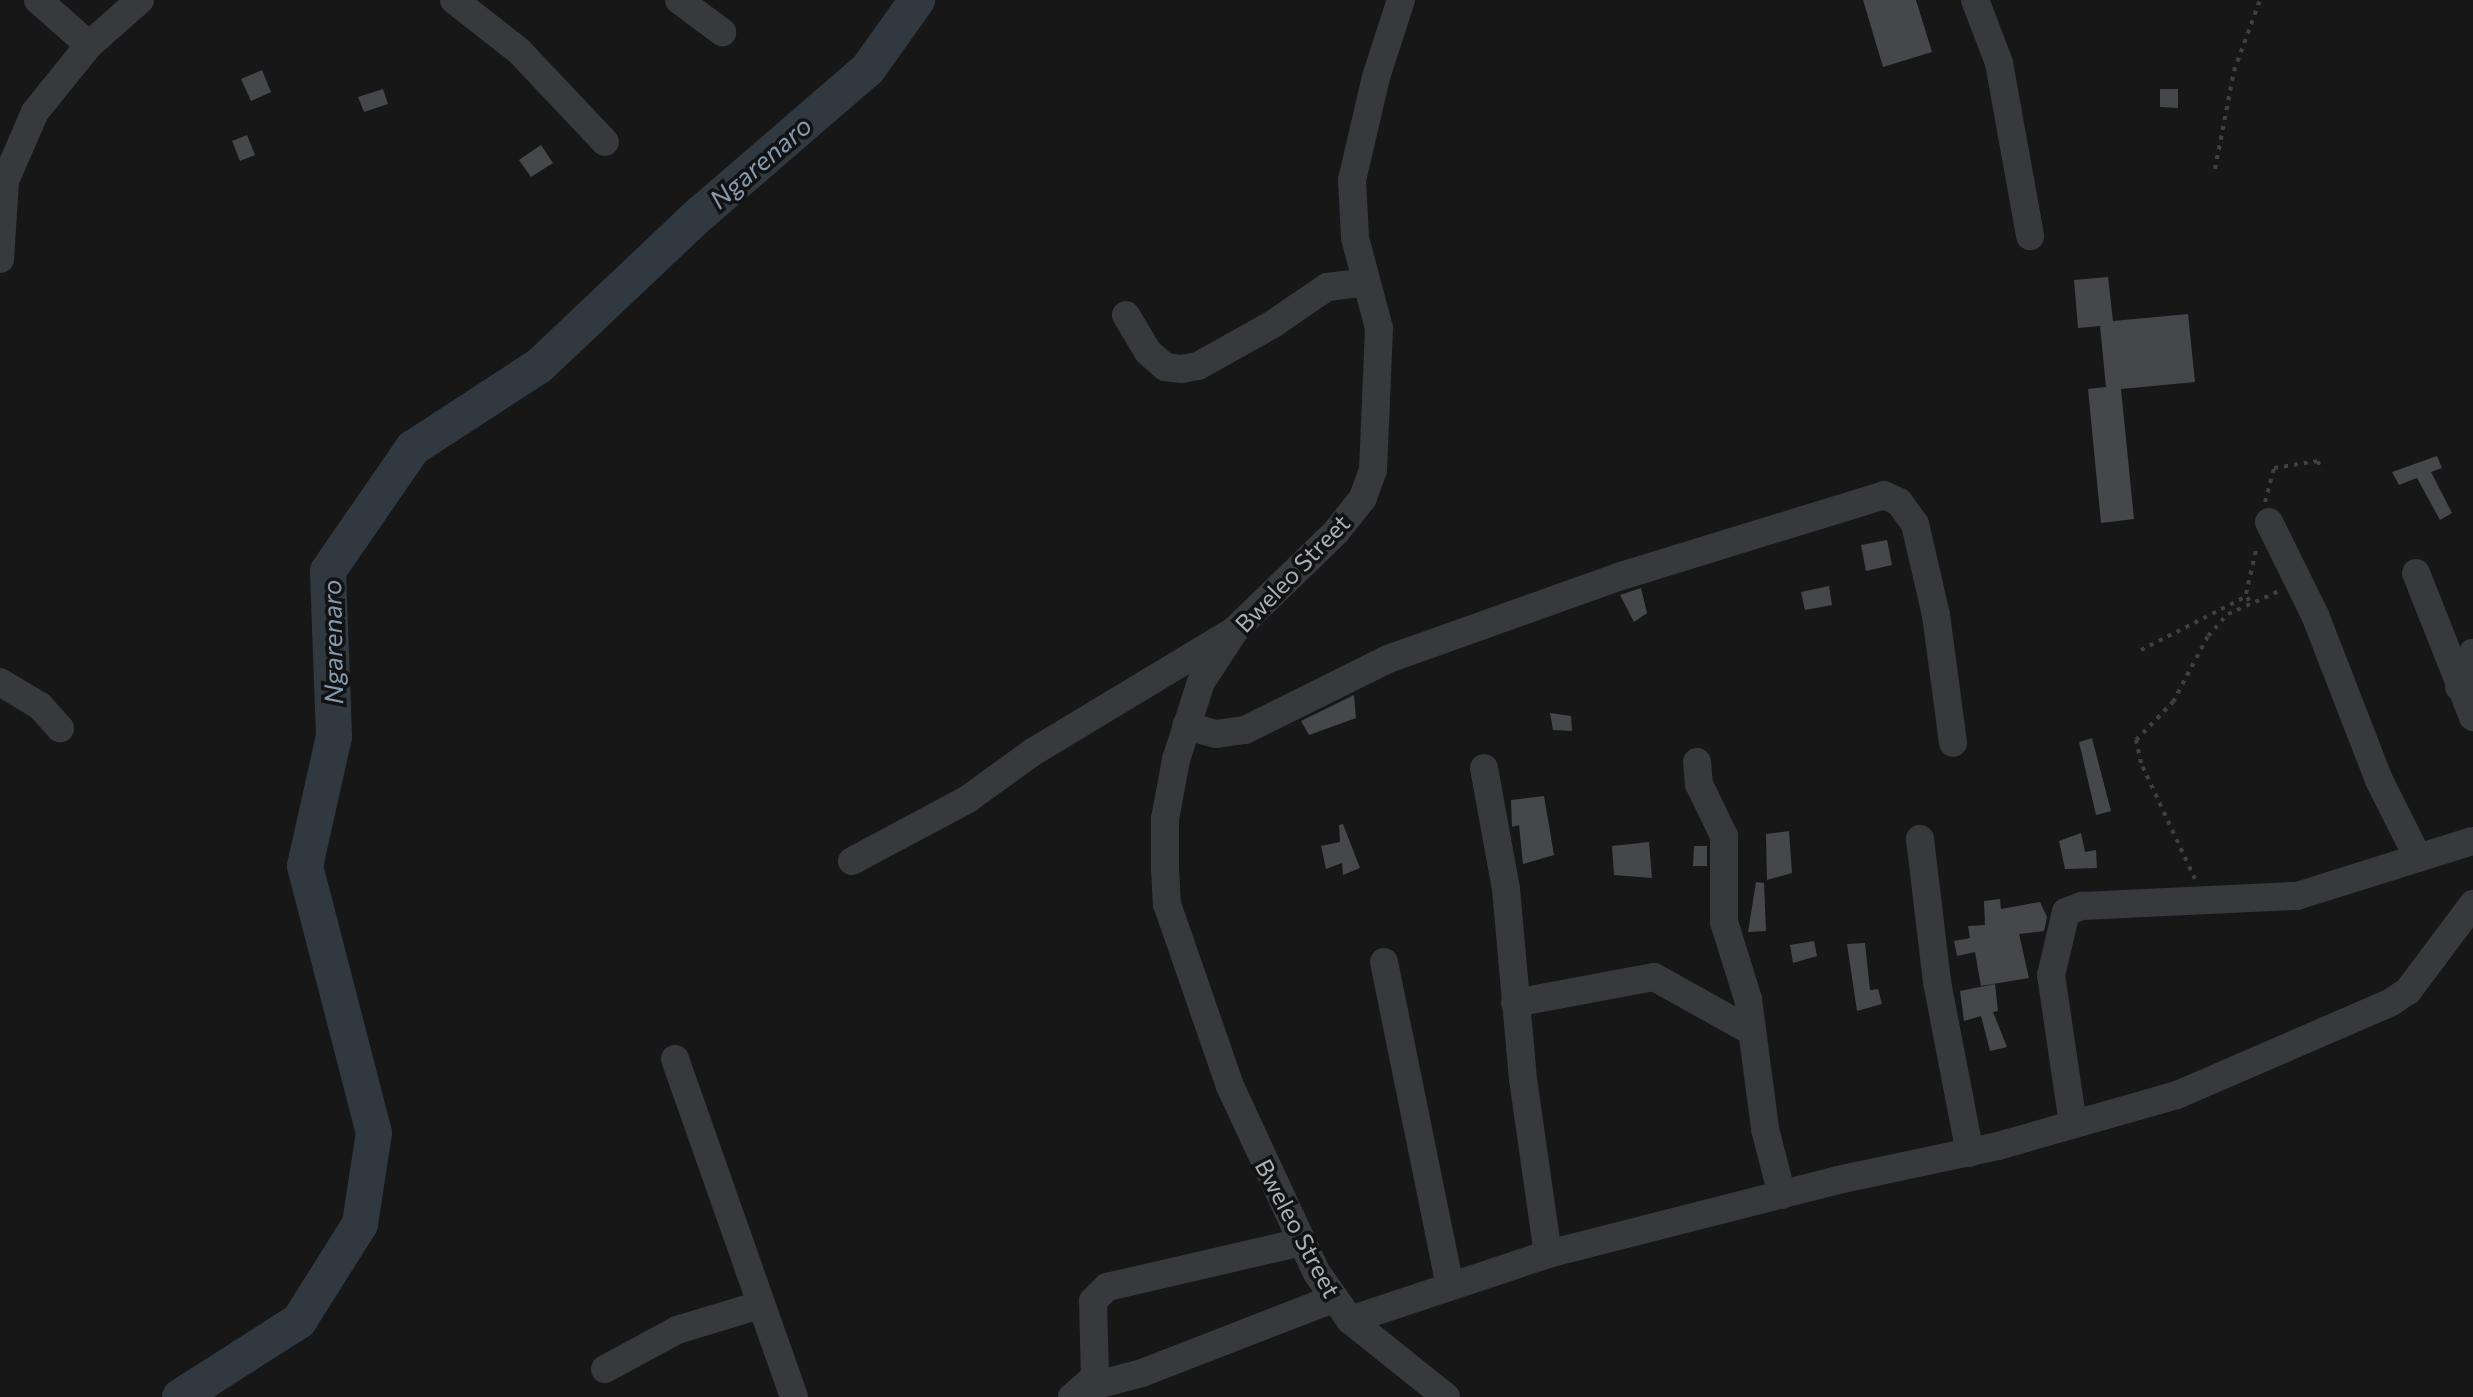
<!DOCTYPE html>
<html>
<head>
<meta charset="utf-8">
<style>
	body { margin:0 }
	#map { position:relative; width:2473px; height:1397px; overflow:hidden; background:#171718; font-family:Commissioner,sans-serif }
	div>[style] { position:absolute }
	.river>* { height:36px; margin:-18px; padding:0 18px; transform-origin:18px; border-radius:18px; background:#313940 }
	.building>* { inset:0; background:#46474b }
	.path>* { height:4px; margin-top:-2px; transform-origin:0; background:repeating-linear-gradient(90deg,#3e4044 0 4px,transparent 0 10px) }
	.minor>* { height:28px; margin:-14px; padding:0 14px; transform-origin:14px; border-radius:14px; background:#38393d }
	span { translate:-50% -50%; white-space:nowrap; text-align:center; line-height:1.15; -webkit-text-stroke:7px #121213; paint-order:stroke }
	.street-label { font-size:24px; color:#aaaeb7 }
	.water-label { font-size:26px; color:#849aaf; font-style:italic }
</style>
</head>
<body>
<div id="map">
	<div class="river">
		<i style="left:180px;top:1397px;width:141px;rotate:-32.6deg"></i>
		<i style="left:299px;top:1321px;width:115px;rotate:-57.8deg"></i>
		<i style="left:360px;top:1224px;width:92px;rotate:-81.3deg"></i>
		<i style="left:374px;top:1133px;width:276px;rotate:-104.5deg"></i>
		<i style="left:305px;top:866px;width:133px;rotate:-77.4deg"></i>
		<i style="left:334px;top:736px;width:165px;rotate:-92.1deg"></i>
		<i style="left:328px;top:571px;width:150px;rotate:-55.4deg"></i>
		<i style="left:413px;top:448px;width:150px;rotate:-33.1deg"></i>
		<i style="left:539px;top:366px;width:221px;rotate:-43.4deg"></i>
		<i style="left:700px;top:214px;width:222px;rotate:-40.8deg"></i>
		<i style="left:868px;top:69px;width:85px;rotate:-54.6deg"></i>
	</div>
	<div class="building">
		<i style="clip-path:polygon(1863px 0,1916px 0,1932px 52px,1883px 67px)"></i>
		<i style="clip-path:polygon(262px 70px,271px 92px,251px 101px,241px 79px)"></i>
		<i style="clip-path:polygon(383px 89px,388px 104px,364px 112px,358px 97px)"></i>
		<i style="clip-path:polygon(2160px 89px,2178px 89px,2178px 108px,2160px 107px)"></i>
		<i style="clip-path:polygon(247px 135px,255px 155px,240px 161px,232px 141px)"></i>
		<i style="clip-path:polygon(541px 145px,553px 163px,531px 177px,519px 160px)"></i>
		<i style="clip-path:polygon(2108px 277px,2113px 321px,2188px 314px,2195px 382px,2121px 389px,2134px 519px,2101px 523px,2088px 389px,2106px 387px,2100px 326px,2078px 328px,2074px 280px)"></i>
		<i style="clip-path:polygon(2437px 456px,2442px 468px,2431px 472px,2452px 513px,2440px 520px,2417px 478px,2399px 485px,2392px 472px)"></i>
		<i style="clip-path:polygon(1887px 540px,1892px 565px,1866px 571px,1861px 545px)"></i>
		<i style="clip-path:polygon(1829px 586px,1832px 605px,1805px 610px,1801px 592px)"></i>
		<i style="clip-path:polygon(1641px 588px,1647px 613px,1634px 622px,1620px 595px)"></i>
		<i style="clip-path:polygon(1354px 695px,1356px 718px,1309px 735px,1301px 721px)"></i>
		<i style="clip-path:polygon(1550px 713px,1571px 716px,1572px 731px,1553px 730px)"></i>
		<i style="clip-path:polygon(2092px 738px,2111px 811px,2096px 815px,2079px 742px)"></i>
		<i style="clip-path:polygon(1544px 796px,1554px 855px,1523px 864px,1519px 825px,1512px 827px,1511px 800px)"></i>
		<i style="clip-path:polygon(1343px 824px,1360px 868px,1343px 875px,1342px 863px,1326px 869px,1321px 846px,1340px 842px,1339px 825px)"></i>
		<i style="clip-path:polygon(1789px 831px,1792px 873px,1767px 880px,1766px 834px)"></i>
		<i style="clip-path:polygon(2081px 833px,2085px 852px,2096px 850px,2097px 868px,2065px 869px,2059px 841px)"></i>
		<i style="clip-path:polygon(1649px 842px,1652px 878px,1614px 875px,1612px 846px)"></i>
		<i style="clip-path:polygon(1694px 846px,1707px 846px,1707px 866px,1693px 866px)"></i>
		<i style="clip-path:polygon(1756px 882px,1764px 883px,1766px 931px,1748px 932px)"></i>
		<i style="clip-path:polygon(2000px 899px,2001px 909px,2040px 902px,2047px 917px,2044px 931px,2019px 934px,2029px 978px,1981px 986px,1975px 952px,1957px 956px,1954px 941px,1970px 938px,1968px 926px,1985px 925px,1984px 901px)"></i>
		<i style="clip-path:polygon(1814px 941px,1817px 956px,1793px 963px,1790px 945px)"></i>
		<i style="clip-path:polygon(1865px 943px,1870px 990px,1878px 989px,1882px 1004px,1857px 1011px,1847px 944px)"></i>
		<i style="clip-path:polygon(1995px 984px,1998px 1011px,1993px 1012px,2007px 1047px,1990px 1051px,1981px 1016px,1964px 1021px,1960px 991px)"></i>
	</div>
	<div class="path">
		<i style="left:2215px;top:169px;width:100px;rotate:-79deg"></i>
		<i style="left:2234px;top:71px;width:76px;rotate:-69.9deg"></i>
		<i style="left:2265px;top:502px;width:35px;rotate:-75deg"></i>
		<i style="left:2274px;top:468px;width:45px;rotate:-9deg"></i>
		<i style="left:2318px;top:461px;width:10px;rotate:73deg"></i>
		<i style="left:2249px;top:601px;width:8px;rotate:-113deg"></i>
		<i style="left:2246px;top:594px;width:45px;rotate:-77.2deg"></i>
		<i style="left:2141px;top:650px;width:119px;rotate:-27deg"></i>
		<i style="left:2195px;top:879px;width:128px;rotate:-115deg"></i>
		<i style="left:2141px;top:763px;width:24px;rotate:-102deg"></i>
		<i style="left:2136px;top:740px;width:53px;rotate:-45.8deg"></i>
		<i style="left:2173px;top:702px;width:75px;rotate:-62.1deg"></i>
		<i style="left:2208px;top:636px;width:30px;rotate:-48deg"></i>
		<i style="left:2228px;top:614px;width:54px;rotate:-24.2deg"></i>
	</div>
	<div class="minor">
		<i style="left:38px;top:0;width:68px;rotate:41.4deg"></i>
		<i style="left:454px;top:0;width:83px;rotate:38.1deg"></i>
		<i style="left:519px;top:51px;width:125px;rotate:46.6deg"></i>
		<i style="left:679px;top:0;width:54px;rotate:36.7deg"></i>
		<i style="left:1401px;top:0;width:81px;rotate:108deg"></i>
		<i style="left:1376px;top:77px;width:106px;rotate:103.1deg"></i>
		<i style="left:1352px;top:180px;width:58px;rotate:87deg"></i>
		<i style="left:1355px;top:238px;width:93px;rotate:75.1deg"></i>
		<i style="left:1379px;top:328px;width:142px;rotate:92.4deg"></i>
		<i style="left:1373px;top:470px;width:30px;rotate:110deg"></i>
		<i style="left:1363px;top:498px;width:43px;rotate:128.5deg"></i>
		<i style="left:1336px;top:532px;width:141px;rotate:135.9deg"></i>
		<i style="left:1235px;top:630px;width:62px;rotate:123.2deg"></i>
		<i style="left:1201px;top:682px;width:82px;rotate:107.8deg"></i>
		<i style="left:1176px;top:760px;width:60px;rotate:100.6deg"></i>
		<i style="left:1165px;top:819px;width:49px;rotate:90deg"></i>
		<i style="left:1165px;top:868px;width:36px;rotate:87deg"></i>
		<i style="left:1167px;top:904px;width:193px;rotate:70.9deg"></i>
		<i style="left:1230px;top:1086px;width:206px;rotate:65.1deg"></i>
		<i style="left:1317px;top:1273px;width:57px;rotate:54.9deg"></i>
		<i style="left:1350px;top:1320px;width:123px;rotate:38.7deg"></i>
		<i style="left:1975px;top:0;width:67px;rotate:69.1deg"></i>
		<i style="left:1999px;top:63px;width:176px;rotate:79.8deg"></i>
		<i style="left:0;top:259px;width:78px;rotate:-86.3deg"></i>
		<i style="left:5px;top:181px;width:75px;rotate:-66.5deg"></i>
		<i style="left:35px;top:112px;width:86px;rotate:-51.1deg"></i>
		<i style="left:89px;top:45px;width:68px;rotate:-41.4deg"></i>
		<i style="left:1126px;top:315px;width:43px;rotate:59.3deg"></i>
		<i style="left:1148px;top:352px;width:23px;rotate:41deg"></i>
		<i style="left:1165px;top:367px;width:17px;rotate:7deg"></i>
		<i style="left:1182px;top:369px;width:16px;rotate:-11deg"></i>
		<i style="left:1198px;top:366px;width:86px;rotate:-29.2deg"></i>
		<i style="left:1273px;top:324px;width:65px;rotate:-34.4deg"></i>
		<i style="left:1327px;top:287px;width:39px;rotate:-7deg"></i>
		<i style="left:2269px;top:522px;width:104px;rotate:63.7deg"></i>
		<i style="left:2315px;top:615px;width:177px;rotate:68.8deg"></i>
		<i style="left:2379px;top:780px;width:87px;rotate:63.4deg"></i>
		<i style="left:2416px;top:573px;width:155px;rotate:68.4deg"></i>
		<i style="left:0;top:682px;width:47px;rotate:31deg"></i>
		<i style="left:40px;top:706px;width:30px;rotate:48deg"></i>
		<i style="left:2459px;top:687px;width:37px;rotate:-68deg"></i>
		<i style="left:1186px;top:726px;width:31px;rotate:15deg"></i>
		<i style="left:1216px;top:734px;width:29px;rotate:-8deg"></i>
		<i style="left:1245px;top:730px;width:160px;rotate:-26.4deg"></i>
		<i style="left:1388px;top:659px;width:244px;rotate:-19.6deg"></i>
		<i style="left:1618px;top:577px;width:278px;rotate:-17.1deg"></i>
		<i style="left:1884px;top:495px;width:17px;rotate:25deg"></i>
		<i style="left:1899px;top:502px;width:27px;rotate:54deg"></i>
		<i style="left:1915px;top:524px;width:93px;rotate:77deg"></i>
		<i style="left:1936px;top:615px;width:129px;rotate:82.4deg"></i>
		<i style="left:1697px;top:762px;width:22px;rotate:85deg"></i>
		<i style="left:1699px;top:784px;width:58px;rotate:64.3deg"></i>
		<i style="left:1724px;top:836px;width:86px;rotate:90deg"></i>
		<i style="left:1724px;top:922px;width:81px;rotate:72.7deg"></i>
		<i style="left:1748px;top:999px;width:131px;rotate:82.5deg"></i>
		<i style="left:1765px;top:1129px;width:68px;rotate:75.6deg"></i>
		<i style="left:1484px;top:768px;width:123px;rotate:79.7deg"></i>
		<i style="left:1506px;top:889px;width:191px;rotate:84.9deg"></i>
		<i style="left:1523px;top:1079px;width:177px;rotate:81.9deg"></i>
		<i style="left:1920px;top:839px;width:144px;rotate:83.2deg"></i>
		<i style="left:1937px;top:982px;width:174px;rotate:79.1deg"></i>
		<i style="left:852px;top:861px;width:132px;rotate:-28.1deg"></i>
		<i style="left:968px;top:799px;width:80px;rotate:-35.9deg"></i>
		<i style="left:1033px;top:752px;width:230px;rotate:-31.1deg"></i>
		<i style="left:1384px;top:962px;width:331px;rotate:78.5deg"></i>
		<i style="left:1515px;top:1003px;width:141px;rotate:-10.6deg"></i>
		<i style="left:1654px;top:977px;width:111px;rotate:29.1deg"></i>
		<i style="left:675px;top:1059px;width:358px;rotate:70.6deg"></i>
		<i style="left:2073px;top:1124px;width:151px;rotate:-98.4deg"></i>
		<i style="left:2051px;top:975px;width:65px;rotate:-76.6deg"></i>
		<i style="left:2066px;top:912px;width:17px;rotate:-21deg"></i>
		<i style="left:2082px;top:906px;width:215px;rotate:-2.7deg"></i>
		<i style="left:2297px;top:896px;width:184px;rotate:-17.4deg"></i>
		<i style="left:1350px;top:1320px;width:209px;rotate:-18.4deg"></i>
		<i style="left:1548px;top:1254px;width:299px;rotate:-14.3deg"></i>
		<i style="left:1838px;top:1180px;width:164px;rotate:-12deg"></i>
		<i style="left:1998px;top:1146px;width:186px;rotate:-15.9deg"></i>
		<i style="left:2177px;top:1095px;width:232px;rotate:-23.4deg"></i>
		<i style="left:2390px;top:1003px;width:22px;rotate:-34deg"></i>
		<i style="left:2408px;top:991px;width:109px;rotate:-53.2deg"></i>
		<i style="left:605px;top:1369px;width:82px;rotate:-28.4deg"></i>
		<i style="left:677px;top:1330px;width:87px;rotate:-16.8deg"></i>
		<i style="left:1085px;top:1388px;width:59px;rotate:-14.7deg"></i>
		<i style="left:1142px;top:1373px;width:205px;rotate:-21.2deg"></i>
		<i style="left:1072px;top:1397px;width:30px;rotate:-41deg"></i>
		<i style="left:1095px;top:1377px;width:76px;rotate:-91.5deg"></i>
		<i style="left:1093px;top:1301px;width:20px;rotate:-45deg"></i>
		<i style="left:1107px;top:1287px;width:200px;rotate:-13deg"></i>
	</div>
	<div class="street-label">
		<span style="left:1292px;top:573px;rotate:-46deg">Bweleo Street</span>
		<span style="left:1298px;top:1228px;rotate:62deg">Bweleo Street</span>
	</div>
	<div class="water-label">
		<span style="left:760px;top:162px;rotate:-41deg">Ngarenaro</span>
		<span style="left:332px;top:642px;rotate:-91deg">Ngarenaro</span>
	</div>
</div>
</body>
</html>
